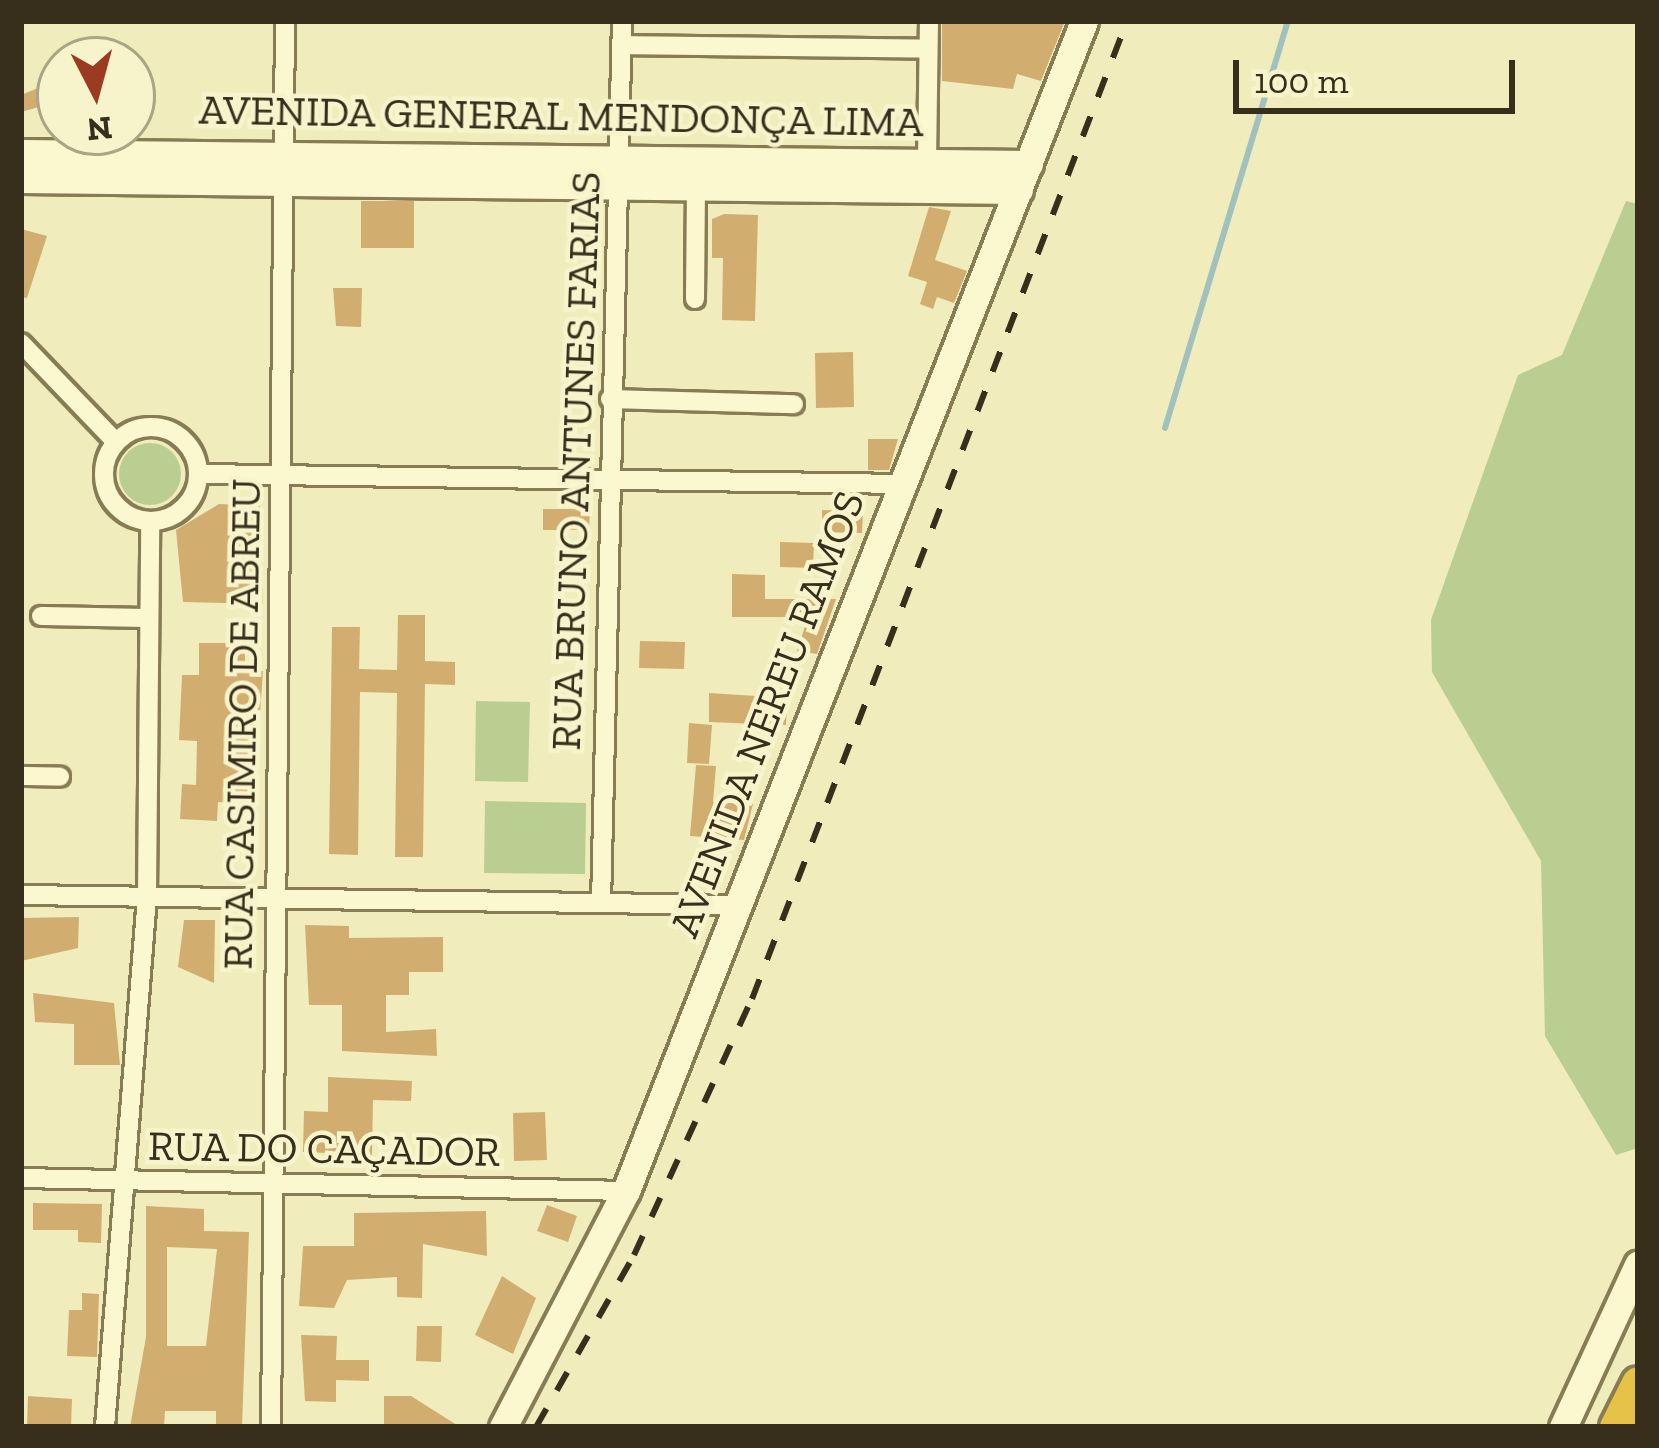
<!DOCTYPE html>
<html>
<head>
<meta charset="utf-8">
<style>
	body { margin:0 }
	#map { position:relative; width:1659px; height:1448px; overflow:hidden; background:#f0ecbc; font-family:"Zilla Slab",serif }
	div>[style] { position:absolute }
	.green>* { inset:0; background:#b9ce90 }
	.round { border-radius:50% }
	.stream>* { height:6px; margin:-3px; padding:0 3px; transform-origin:3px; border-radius:3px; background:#a0c1be }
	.building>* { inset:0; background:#d1ae70 }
	.roads { filter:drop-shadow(3px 0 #887c55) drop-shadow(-3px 0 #887c55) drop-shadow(0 3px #887c55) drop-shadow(0 -3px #887c55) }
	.street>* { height:18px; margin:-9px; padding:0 9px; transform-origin:9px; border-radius:9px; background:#fbf7cf }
	.street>.ring { margin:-9px; padding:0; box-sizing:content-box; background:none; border:18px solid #fbf7cf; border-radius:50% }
	.secondary>* { height:27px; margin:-13.5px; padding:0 13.5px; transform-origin:13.5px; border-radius:13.5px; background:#fbf7cf }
	.highway>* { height:33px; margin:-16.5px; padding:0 16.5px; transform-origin:16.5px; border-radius:16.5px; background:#e6c346 }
	.rail>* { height:6px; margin-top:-3px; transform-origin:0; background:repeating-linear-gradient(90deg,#372e1b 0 21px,transparent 0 42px) }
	span { translate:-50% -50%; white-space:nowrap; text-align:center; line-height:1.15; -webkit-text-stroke:9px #f7f4cc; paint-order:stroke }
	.street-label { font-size:42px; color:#372e1b }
	.frame { position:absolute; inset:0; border:24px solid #372e1b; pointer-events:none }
	.north { position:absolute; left:36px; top:36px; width:120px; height:120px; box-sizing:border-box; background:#f7f4cc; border:3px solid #aaa585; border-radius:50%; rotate:174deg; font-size:33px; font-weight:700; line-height:48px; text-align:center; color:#372e1b }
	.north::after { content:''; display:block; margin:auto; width:42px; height:54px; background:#9b3c22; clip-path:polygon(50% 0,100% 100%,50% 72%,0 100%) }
	.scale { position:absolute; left:1233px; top:60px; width:282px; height:54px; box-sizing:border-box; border:6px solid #372e1b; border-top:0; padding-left:15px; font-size:36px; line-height:42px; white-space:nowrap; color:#372e1b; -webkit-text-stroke:9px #f7f4cc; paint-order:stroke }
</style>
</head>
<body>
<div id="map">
	<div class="green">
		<i style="clip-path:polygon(1626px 201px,1638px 204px,1638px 1148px,1616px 1155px,1545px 1036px,1541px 861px,1432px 672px,1431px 620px,1518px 375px,1562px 355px)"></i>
		<i class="round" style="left:119px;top:443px;width:62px;height:62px"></i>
		<i style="clip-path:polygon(476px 701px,530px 702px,528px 782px,475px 781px)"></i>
		<i style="clip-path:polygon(485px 801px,586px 803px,585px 874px,484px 873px)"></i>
	</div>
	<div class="stream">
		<i style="left:1165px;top:428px;width:425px;rotate:-73.2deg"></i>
	</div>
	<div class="building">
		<i style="clip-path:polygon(942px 21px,1065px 21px,1041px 81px,1017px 74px,1013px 89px,942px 81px)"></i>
		<i style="clip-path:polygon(60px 79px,60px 101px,21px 112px,21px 95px)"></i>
		<i style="clip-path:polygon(361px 201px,414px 201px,414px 248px,361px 248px)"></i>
		<i style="clip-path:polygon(929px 207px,951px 211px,935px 260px,967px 271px,954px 303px,937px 297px,933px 309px,920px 304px,927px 282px,908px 276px)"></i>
		<i style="clip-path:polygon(724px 214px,758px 215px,755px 321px,722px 320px,723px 258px,712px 258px,712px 219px)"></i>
		<i style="clip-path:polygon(21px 229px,47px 236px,27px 298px,21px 297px)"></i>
		<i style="clip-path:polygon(333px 288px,362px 288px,361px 327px,336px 326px)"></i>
		<i style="clip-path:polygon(853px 352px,854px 407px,816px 408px,815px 353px)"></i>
		<i style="clip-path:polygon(868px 439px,898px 439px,889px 470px,868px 470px)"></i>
		<i style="clip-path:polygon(219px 504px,260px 506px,263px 604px,183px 602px,176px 530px)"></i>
		<i style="clip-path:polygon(543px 509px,590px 509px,589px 530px,543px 530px)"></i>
		<i style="clip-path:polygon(822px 510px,863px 511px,862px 533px,822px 532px)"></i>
		<i style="clip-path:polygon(780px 542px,814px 543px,813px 568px,780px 567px)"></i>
		<i style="clip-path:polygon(732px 574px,765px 575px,765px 599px,836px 599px,817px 654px,797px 651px,808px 617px,732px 617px)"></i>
		<i style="clip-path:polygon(398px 615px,425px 615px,425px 661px,455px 662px,455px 685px,425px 684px,423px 857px,395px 857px,397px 693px,360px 692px,358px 855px,329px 854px,332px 627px,360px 627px,359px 669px,397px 670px)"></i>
		<i style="clip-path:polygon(640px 641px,685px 642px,684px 669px,639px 668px)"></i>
		<i style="clip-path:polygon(199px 643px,245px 643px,245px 672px,263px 671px,254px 804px,218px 802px,217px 821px,180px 819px,182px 784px,196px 785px,197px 741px,179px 740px,182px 675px,199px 675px)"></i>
		<i style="clip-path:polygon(709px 693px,787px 698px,786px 725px,709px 722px)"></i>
		<i style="clip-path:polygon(689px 723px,712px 725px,709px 764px,687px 763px)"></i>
		<i style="clip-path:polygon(696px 765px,716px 766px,713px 802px,753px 804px,744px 840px,690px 836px)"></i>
		<i style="clip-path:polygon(79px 917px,78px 948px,21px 961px,21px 918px)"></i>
		<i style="clip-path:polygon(184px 920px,215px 920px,214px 983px,178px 967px)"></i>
		<i style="clip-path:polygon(305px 925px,349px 926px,349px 938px,443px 937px,443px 972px,409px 972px,409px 995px,386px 995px,386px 1032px,436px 1029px,437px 1056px,342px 1051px,342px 1005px,309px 1005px)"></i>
		<i style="clip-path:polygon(33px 993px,114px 1003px,120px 1065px,74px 1065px,74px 1024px,35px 1022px)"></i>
		<i style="clip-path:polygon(328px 1077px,412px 1081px,411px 1101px,373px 1100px,372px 1155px,303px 1152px,304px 1111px,328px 1112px)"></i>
		<i style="clip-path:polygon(545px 1112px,547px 1160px,514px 1161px,513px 1113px)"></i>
		<i style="clip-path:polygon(33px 1203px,102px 1204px,101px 1243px,78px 1242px,78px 1230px,33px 1230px)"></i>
		<i style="clip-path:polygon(547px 1205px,577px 1216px,568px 1242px,537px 1231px)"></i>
		<i style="clip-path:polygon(evenodd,146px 1206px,204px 1209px,204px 1231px,249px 1232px,242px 1427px,216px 1427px,216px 1411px,165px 1411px,164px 1427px,130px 1427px,146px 1337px,146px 1206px,167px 1247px,217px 1249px,206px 1346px,167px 1346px,167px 1247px)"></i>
		<i style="clip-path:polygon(486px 1211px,487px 1256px,423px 1244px,422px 1298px,397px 1297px,397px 1277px,347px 1280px,334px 1308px,299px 1306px,303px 1246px,354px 1246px,354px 1213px)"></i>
		<i style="clip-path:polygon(502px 1276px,536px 1298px,513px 1354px,475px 1335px)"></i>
		<i style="clip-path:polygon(82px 1293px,99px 1294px,97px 1357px,67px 1356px,69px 1310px,82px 1310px)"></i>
		<i style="clip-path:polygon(417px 1326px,442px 1326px,441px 1362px,416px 1361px)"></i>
		<i style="clip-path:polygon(301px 1335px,337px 1336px,336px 1360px,369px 1360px,369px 1381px,336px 1380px,336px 1402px,305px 1401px)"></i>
		<i style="clip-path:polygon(28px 1396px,72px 1399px,71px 1427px,27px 1427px)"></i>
		<i style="clip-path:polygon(384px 1396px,411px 1396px,460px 1427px,384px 1427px)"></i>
	</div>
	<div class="roads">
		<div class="street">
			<i style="left:622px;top:45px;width:306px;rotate:0.7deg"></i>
			<i style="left:927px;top:162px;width:141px;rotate:-89.2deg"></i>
			<i style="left:695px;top:299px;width:112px;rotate:-89.5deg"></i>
			<i style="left:21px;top:343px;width:136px;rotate:46.2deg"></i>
			<i style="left:610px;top:399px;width:184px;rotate:1.6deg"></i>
			<i class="ring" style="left:104px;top:427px;width:76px;height:76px"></i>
			<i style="left:199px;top:474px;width:703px;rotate:0.81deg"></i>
			<i style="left:41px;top:616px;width:108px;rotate:1.1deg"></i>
			<i style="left:21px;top:776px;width:39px;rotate:1deg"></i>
			<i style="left:21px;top:895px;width:717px;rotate:0.8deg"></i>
			<i style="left:601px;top:903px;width:882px;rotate:-88.64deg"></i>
			<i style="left:21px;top:1178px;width:605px;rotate:1.23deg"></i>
			<i style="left:105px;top:1427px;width:532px;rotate:-85.47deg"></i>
			<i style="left:147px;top:897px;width:375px;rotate:-89.5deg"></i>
			<i style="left:271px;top:1427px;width:1406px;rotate:-89.43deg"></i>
		</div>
		<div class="secondary">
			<i style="left:21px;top:153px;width:1008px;rotate:0.63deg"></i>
			<i style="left:21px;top:179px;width:998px;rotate:0.63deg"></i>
			<i style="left:503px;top:1427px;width:266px;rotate:-62.5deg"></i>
			<i style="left:626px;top:1191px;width:1256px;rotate:-68.62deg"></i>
			<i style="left:1563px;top:1427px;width:179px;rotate:-65.2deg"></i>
		</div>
		<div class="highway">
			<i style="left:1616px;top:1427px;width:49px;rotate:-63.4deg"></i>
		</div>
	</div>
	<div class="rail">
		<i style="left:536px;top:1427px;width:198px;rotate:-60.3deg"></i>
		<i style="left:634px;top:1255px;width:282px;rotate:-65.3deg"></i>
		<i style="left:752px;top:999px;width:1047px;rotate:-69.02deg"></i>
	</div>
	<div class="street-label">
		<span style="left:561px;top:116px;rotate:1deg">AVENIDA GENERAL MENDONÇA LIMA</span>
		<span style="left:576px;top:461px;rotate:-88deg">RUA BRUNO ANTUNES FARIAS</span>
		<span style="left:767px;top:714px;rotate:-69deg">AVENIDA NEREU RAMOS</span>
		<span style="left:242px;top:724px;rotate:-89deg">RUA CASIMIRO DE ABREU</span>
		<span style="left:324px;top:1149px;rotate:1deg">RUA DO CAÇADOR</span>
	</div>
	<div class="frame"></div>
	<div class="north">N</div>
	<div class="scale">100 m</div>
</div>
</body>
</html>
